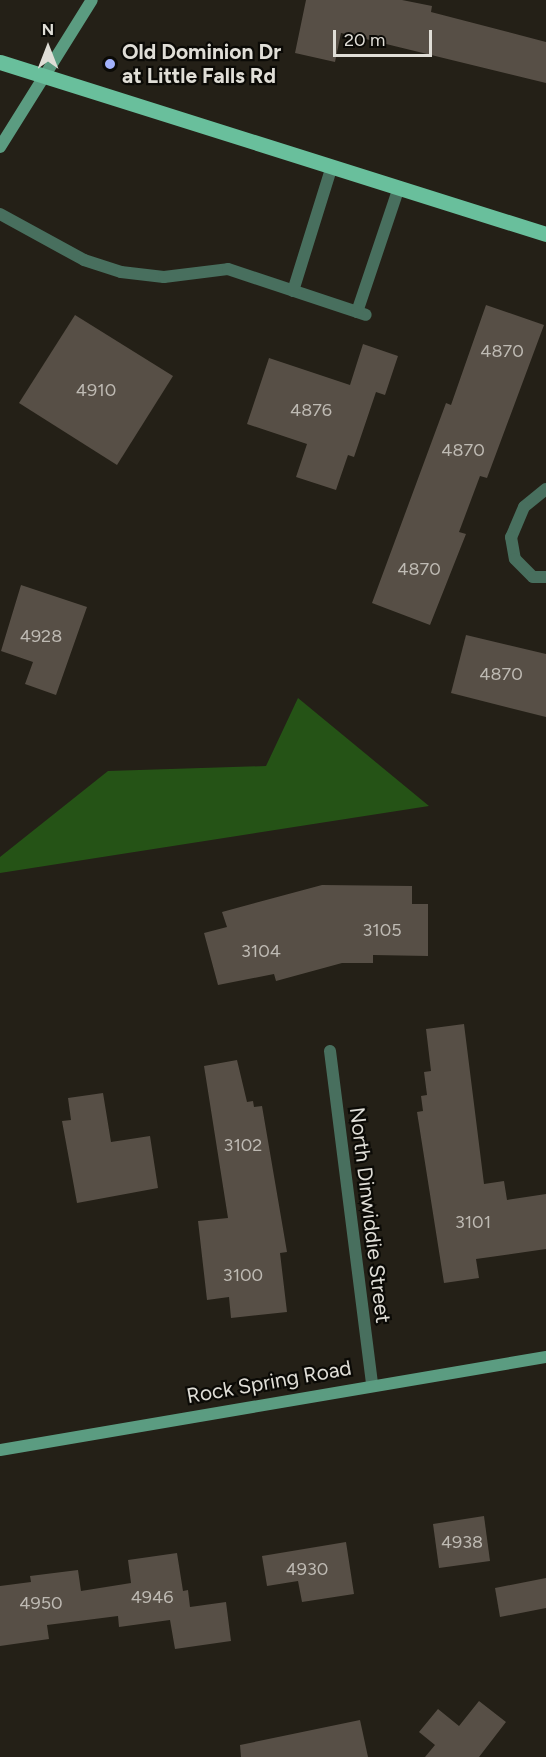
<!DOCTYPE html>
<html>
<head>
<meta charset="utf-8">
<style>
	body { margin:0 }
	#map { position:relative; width:546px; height:1757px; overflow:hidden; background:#242017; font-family:Figtree,sans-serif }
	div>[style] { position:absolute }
	.green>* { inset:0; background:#255316 }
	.building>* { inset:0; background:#574f46 }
	.lane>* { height:12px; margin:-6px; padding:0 6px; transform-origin:6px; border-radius:6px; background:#486f5e }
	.street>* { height:12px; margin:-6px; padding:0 6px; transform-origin:6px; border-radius:6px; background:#486f5e }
	.secondary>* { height:12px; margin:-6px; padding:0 6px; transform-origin:6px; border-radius:6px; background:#5b9c81 }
	.primary>* { height:15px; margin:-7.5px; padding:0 7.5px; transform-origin:7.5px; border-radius:7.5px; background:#69bf9c }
	.dots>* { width:16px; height:16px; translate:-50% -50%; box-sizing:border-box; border:3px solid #0b0a06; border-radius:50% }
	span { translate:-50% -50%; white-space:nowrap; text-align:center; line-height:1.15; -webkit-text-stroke:4.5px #0b0a06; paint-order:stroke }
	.number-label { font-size:18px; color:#bebab3 }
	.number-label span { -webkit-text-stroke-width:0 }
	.poi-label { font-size:21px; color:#e0ded7; font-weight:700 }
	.left { translate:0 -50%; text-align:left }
	.street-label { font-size:21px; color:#e0ded7 }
	.north { position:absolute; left:18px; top:18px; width:60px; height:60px; -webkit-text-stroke:4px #0b0a06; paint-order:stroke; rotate:0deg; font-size:16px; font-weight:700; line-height:24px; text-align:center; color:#e0ded7 }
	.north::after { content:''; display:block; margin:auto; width:21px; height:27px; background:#e0ded7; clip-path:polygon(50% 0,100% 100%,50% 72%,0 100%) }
	.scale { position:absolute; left:333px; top:30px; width:99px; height:27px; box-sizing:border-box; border:3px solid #e0ded7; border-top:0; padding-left:8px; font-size:18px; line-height:21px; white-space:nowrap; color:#e0ded7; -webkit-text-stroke:4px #0b0a06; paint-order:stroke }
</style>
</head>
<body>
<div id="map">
	<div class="green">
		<i style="clip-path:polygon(298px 698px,429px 806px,0 873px,0 857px,108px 771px,266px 766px)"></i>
	</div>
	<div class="building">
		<i style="clip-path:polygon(306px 0,402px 0,432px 6px,431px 12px,546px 42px,546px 83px,341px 33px,335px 62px,295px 53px)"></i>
		<i style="clip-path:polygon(486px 305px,544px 325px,487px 478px,480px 476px,459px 532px,466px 534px,430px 625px,372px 603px,446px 403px,451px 405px)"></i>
		<i style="clip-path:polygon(75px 315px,173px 376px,117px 465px,19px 403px)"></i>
		<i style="clip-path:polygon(363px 344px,398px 356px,385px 395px,376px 392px,354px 457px,348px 455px,336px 490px,296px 477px,307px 444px,247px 424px,269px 358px,350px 385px)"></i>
		<i style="clip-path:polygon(21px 585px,87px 607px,56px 695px,25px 684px,33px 662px,1px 651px)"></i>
		<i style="clip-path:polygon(466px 635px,546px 654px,546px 717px,451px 693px)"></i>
		<i style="clip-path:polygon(322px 885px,412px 886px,412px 904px,428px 904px,428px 956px,373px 955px,373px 963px,342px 963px,276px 981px,274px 974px,218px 985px,204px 933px,227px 927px,222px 912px)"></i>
		<i style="clip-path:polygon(464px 1024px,484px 1184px,504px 1181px,507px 1200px,546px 1194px,546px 1249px,476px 1259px,479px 1278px,444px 1283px,417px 1112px,423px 1111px,421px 1096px,427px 1095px,424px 1072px,431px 1071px,426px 1029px)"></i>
		<i style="clip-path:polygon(237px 1060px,247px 1102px,253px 1101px,254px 1107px,262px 1106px,287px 1252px,280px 1253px,287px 1312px,231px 1318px,229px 1297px,207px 1300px,198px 1221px,228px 1218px,204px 1066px)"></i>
		<i style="clip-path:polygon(103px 1093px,111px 1142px,150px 1136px,158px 1188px,77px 1203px,62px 1121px,71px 1120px,68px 1098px)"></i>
		<i style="clip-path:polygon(484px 1516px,490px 1561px,439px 1568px,433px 1524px)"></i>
		<i style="clip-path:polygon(346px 1542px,354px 1594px,302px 1602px,298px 1581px,267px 1586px,262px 1556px)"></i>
		<i style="clip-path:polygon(177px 1553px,183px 1591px,188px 1590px,190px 1607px,226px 1602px,231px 1641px,175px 1649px,170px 1620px,119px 1627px,118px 1616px,47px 1625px,49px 1639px,0 1646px,0 1586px,31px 1582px,30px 1576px,78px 1570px,81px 1591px,131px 1583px,128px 1560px)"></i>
		<i style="clip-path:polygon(546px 1578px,546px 1608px,500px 1617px,495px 1588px)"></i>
		<i style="clip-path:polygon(479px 1701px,506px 1722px,479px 1757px,425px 1757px,435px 1745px,419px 1732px,438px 1709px,459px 1726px)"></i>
		<i style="clip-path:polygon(360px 1720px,368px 1757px,241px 1757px,240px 1745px)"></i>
	</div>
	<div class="lane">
		<i style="left:0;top:214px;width:96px;rotate:28.7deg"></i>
		<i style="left:84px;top:260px;width:39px;rotate:18deg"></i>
		<i style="left:121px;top:272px;width:43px;rotate:6.6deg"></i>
		<i style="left:164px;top:277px;width:64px;rotate:-7.1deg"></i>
		<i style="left:228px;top:269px;width:145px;rotate:18.4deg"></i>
		<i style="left:293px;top:291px;width:131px;rotate:-72.7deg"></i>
		<i style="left:357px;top:312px;width:132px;rotate:-71.4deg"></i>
		<i style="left:546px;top:489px;width:28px;rotate:141deg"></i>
		<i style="left:524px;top:507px;width:33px;rotate:113deg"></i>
		<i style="left:511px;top:537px;width:22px;rotate:80deg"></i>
		<i style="left:515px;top:559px;width:25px;rotate:45deg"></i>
		<i style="left:533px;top:577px;width:13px"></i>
	</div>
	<div class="street">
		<i style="left:330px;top:1051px;width:336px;rotate:82.8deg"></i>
	</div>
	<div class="secondary">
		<i style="left:0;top:147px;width:173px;rotate:-58deg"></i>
		<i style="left:0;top:1450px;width:554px;rotate:-9.67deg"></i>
	</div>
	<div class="primary">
		<i style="left:0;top:62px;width:572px;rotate:17.49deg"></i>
	</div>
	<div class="dots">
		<i style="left:110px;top:64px;background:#a3b2fc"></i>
	</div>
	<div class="number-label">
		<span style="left:502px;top:351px">4870</span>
		<span style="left:96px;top:390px">4910</span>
		<span style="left:311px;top:410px">4876</span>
		<span style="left:463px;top:450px">4870</span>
		<span style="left:419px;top:569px">4870</span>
		<span style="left:41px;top:636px">4928</span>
		<span style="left:501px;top:674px">4870</span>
		<span style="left:382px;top:930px">3105</span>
		<span style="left:261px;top:951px">3104</span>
		<span style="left:243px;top:1145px">3102</span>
		<span style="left:473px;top:1222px">3101</span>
		<span style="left:243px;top:1275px">3100</span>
		<span style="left:462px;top:1542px">4938</span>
		<span style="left:307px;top:1569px">4930</span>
		<span style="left:152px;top:1597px">4946</span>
		<span style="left:41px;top:1603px">4950</span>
	</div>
	<div class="poi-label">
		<span class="left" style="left:122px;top:64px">Old Dominion Dr<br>at Little Falls Rd</span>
	</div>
	<div class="street-label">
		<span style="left:370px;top:1215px;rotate:83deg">North Dinwiddie Street</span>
		<span style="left:269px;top:1382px;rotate:-10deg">Rock Spring Road</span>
	</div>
	<div class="north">N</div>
	<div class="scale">20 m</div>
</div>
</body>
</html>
